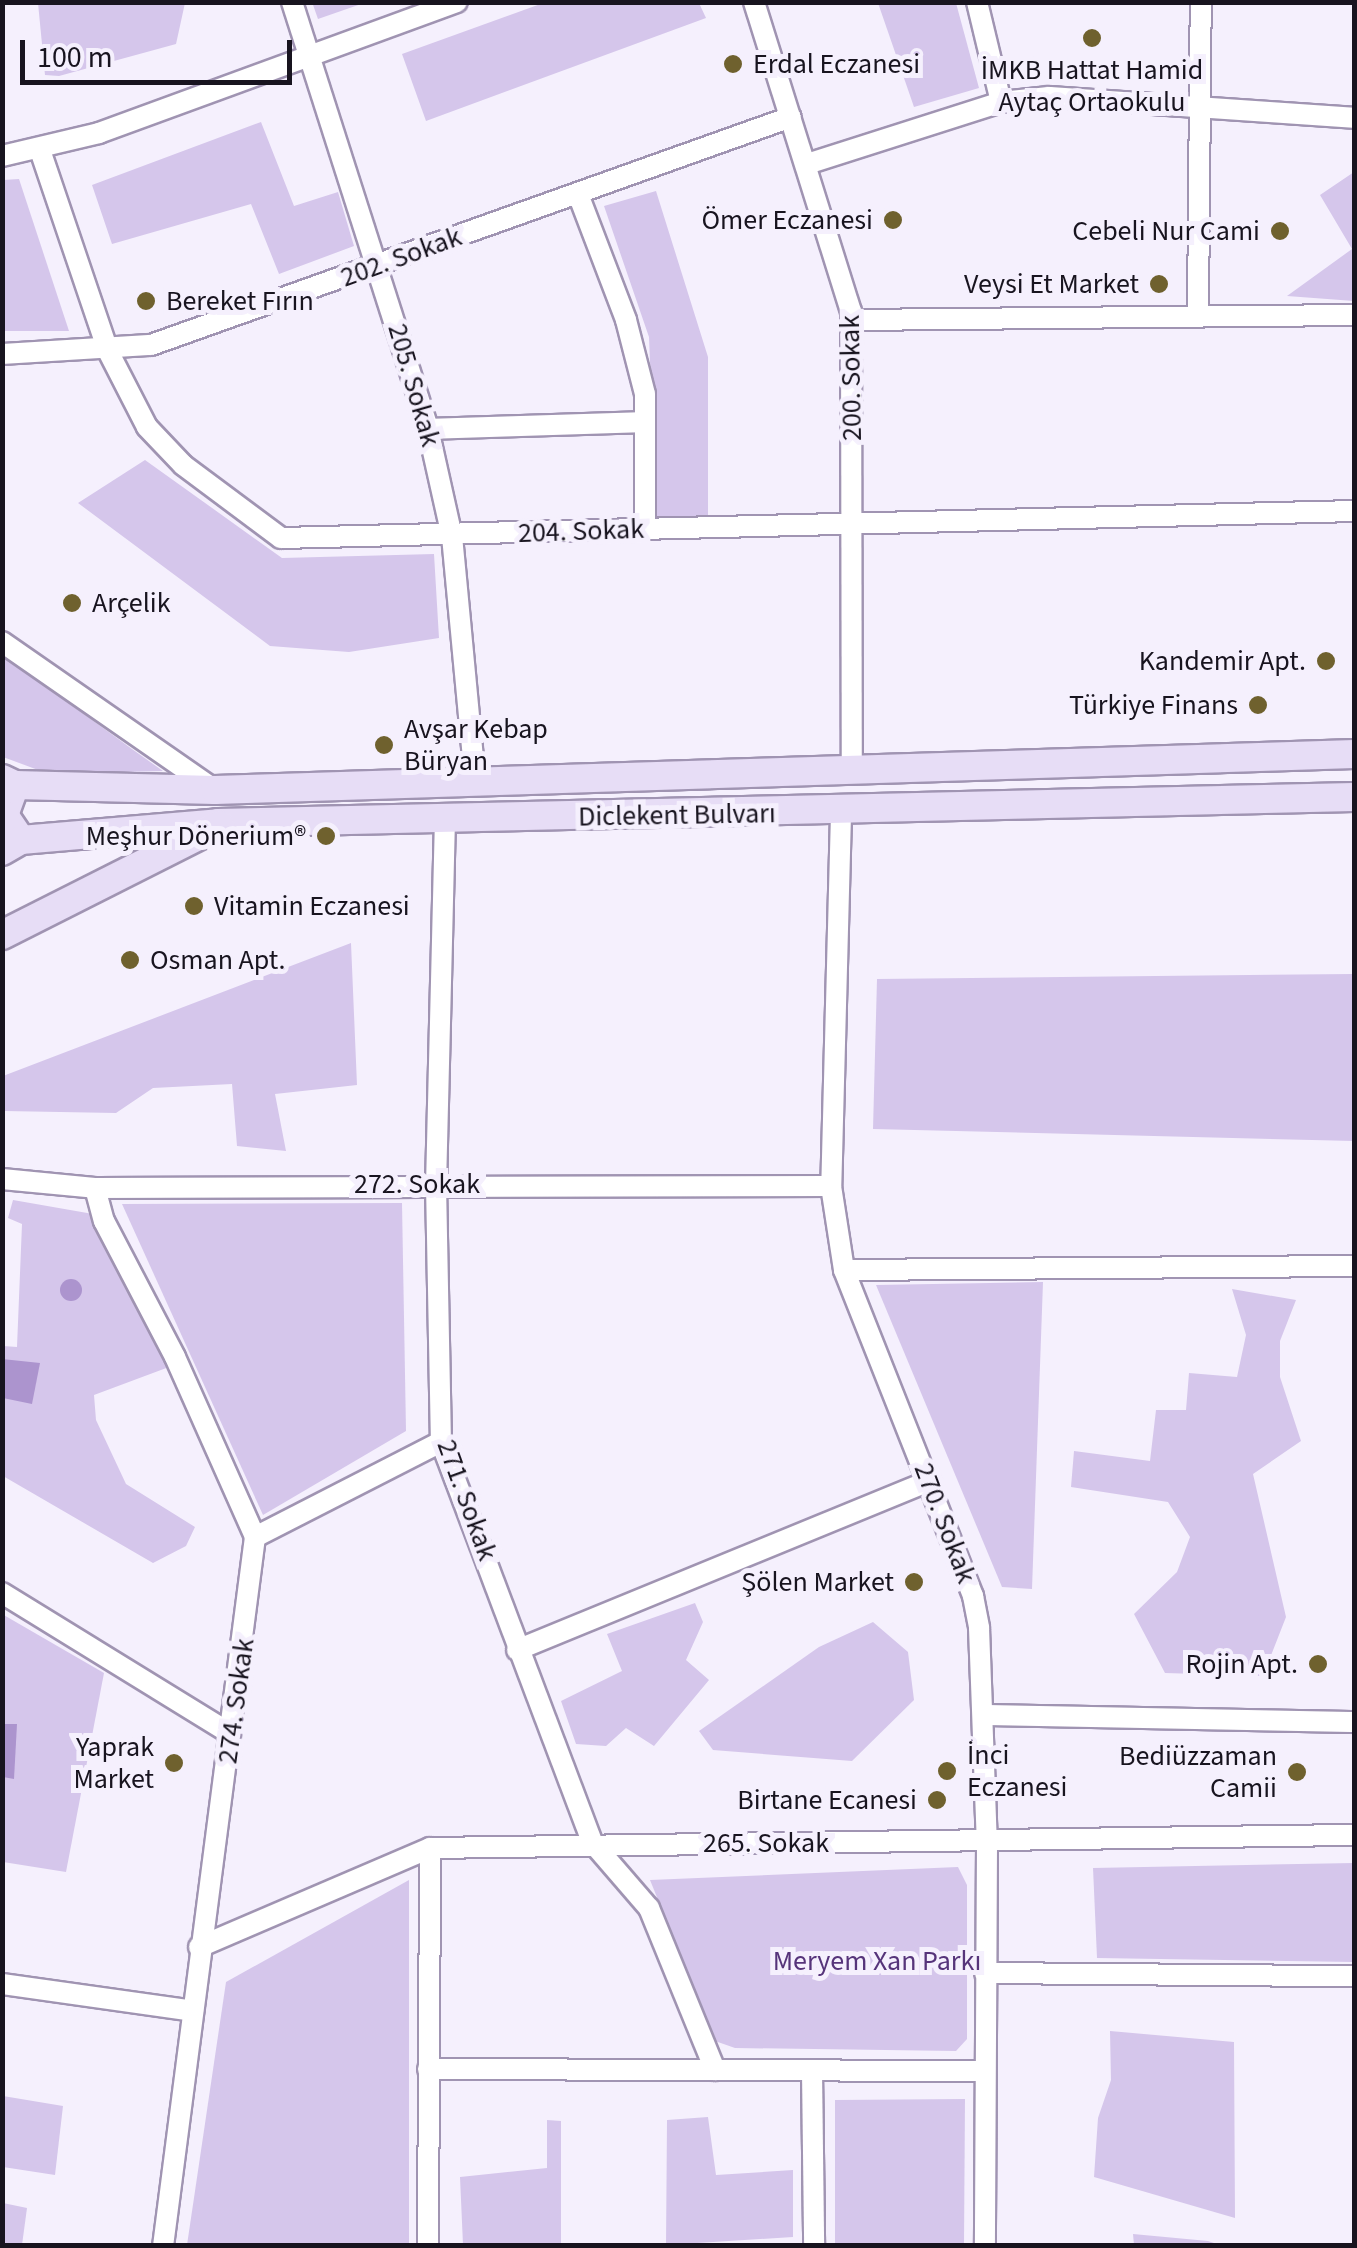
<!DOCTYPE html>
<html>
<head>
<meta charset="utf-8">
<style>
	body { margin:0 }
	#map { position:relative; width:1357px; height:2248px; overflow:hidden; background:#f5f0fd; font-family:"Source Sans 3",sans-serif }
	div>[style] { position:absolute }
	.green>* { inset:0; background:#d5c6eb }
	.water>* { inset:0; background:#ac94ce }
	.round { border-radius:50% }
	.roads { filter:drop-shadow(2px 0 #a094b2) drop-shadow(-2px 0 #a094b2) drop-shadow(0 2px #a094b2) drop-shadow(0 -2px #a094b2) }
	.minor>* { height:20px; margin:-10px; padding:0 10px; transform-origin:10px; border-radius:10px; background:#fff }
	.major>* { height:28px; margin:-14px; padding:0 14px; transform-origin:14px; border-radius:14px; background:#e7ddf6 }
	.dots>* { width:28px; height:28px; translate:-50% -50%; box-sizing:border-box; border:5px solid #f5f0fd; border-radius:50% }
	span { translate:-50% -50%; white-space:nowrap; text-align:center; line-height:1.15; -webkit-text-stroke:10px #f5f0fd; paint-order:stroke }
	.poi-label { font-size:28px; color:#18141f }
	.left { translate:0 -50%; text-align:left }
	.right { translate:-100% -50%; text-align:right }
	.street-label { font-size:28px; color:#18141f }
	.park-label { font-size:28px; color:#56347a }
	.frame { position:absolute; inset:0; border:5px solid #18141f; pointer-events:none }
	.scale { position:absolute; left:20px; top:40px; width:272px; height:45px; box-sizing:border-box; border:5px solid #18141f; border-top:0; padding-left:12px; font-size:30px; line-height:35px; white-space:nowrap; color:#18141f; -webkit-text-stroke:8px #f5f0fd; paint-order:stroke }
</style>
</head>
<body>
<div id="map">
	<div class="green">
		<i style="clip-path:polygon(312px 2px,364px 2px,364px 3px,318px 19px)"></i>
		<i style="clip-path:polygon(546px 2px,699px 3px,706px 18px,426px 121px,402px 54px)"></i>
		<i style="clip-path:polygon(38px 3px,38px 2px,185px 3px,176px 44px,59px 76px,45px 75px)"></i>
		<i style="clip-path:polygon(878px 3px,956px 3px,979px 88px,914px 107px)"></i>
		<i style="clip-path:polygon(261px 122px,294px 206px,338px 192px,354px 246px,279px 274px,251px 204px,112px 244px,92px 185px)"></i>
		<i style="clip-path:polygon(1354px 172px,1354px 301px,1287px 296px,1352px 249px,1320px 195px)"></i>
		<i style="clip-path:polygon(19px 179px,69px 331px,3px 331px,3px 180px)"></i>
		<i style="clip-path:polygon(656px 191px,708px 357px,708px 516px,656px 516px,649px 337px,604px 206px)"></i>
		<i style="clip-path:polygon(145px 460px,282px 558px,434px 554px,439px 638px,349px 652px,270px 646px,78px 503px)"></i>
		<i style="clip-path:polygon(3px 655px,132px 749px,163px 771px,49px 774px,3px 757px)"></i>
		<i style="clip-path:polygon(351px 943px,357px 1085px,275px 1094px,286px 1151px,237px 1146px,232px 1084px,153px 1088px,116px 1113px,4px 1111px,3px 1076px)"></i>
		<i style="clip-path:polygon(1352px 974px,1354px 1141px,873px 1129px,877px 979px)"></i>
		<i style="clip-path:polygon(13px 1200px,93px 1214px,169px 1367px,94px 1395px,96px 1420px,126px 1484px,195px 1527px,186px 1546px,153px 1563px,3px 1476px,3px 1346px,17px 1347px,22px 1224px,8px 1218px)"></i>
		<i style="clip-path:polygon(402px 1203px,406px 1431px,263px 1515px,122px 1204px)"></i>
		<i style="clip-path:polygon(1043px 1282px,1032px 1589px,1002px 1587px,876px 1285px)"></i>
		<i style="clip-path:polygon(1232px 1289px,1296px 1300px,1280px 1341px,1280px 1377px,1301px 1441px,1253px 1474px,1286px 1617px,1263px 1676px,1165px 1673px,1134px 1614px,1177px 1572px,1190px 1537px,1168px 1502px,1071px 1487px,1074px 1451px,1150px 1461px,1156px 1410px,1186px 1410px,1189px 1373px,1237px 1377px,1246px 1335px)"></i>
		<i style="clip-path:polygon(695px 1603px,703px 1622px,686px 1660px,709px 1680px,654px 1746px,626px 1728px,606px 1746px,576px 1744px,561px 1701px,622px 1671px,607px 1634px)"></i>
		<i style="clip-path:polygon(2px 1614px,104px 1673px,66px 1872px,3px 1862px)"></i>
		<i style="clip-path:polygon(873px 1622px,908px 1652px,914px 1700px,852px 1761px,713px 1750px,699px 1731px,819px 1647px)"></i>
		<i style="clip-path:polygon(1354px 1863px,1354px 1962px,1097px 1958px,1093px 1868px)"></i>
		<i style="clip-path:polygon(958px 1867px,967px 1885px,967px 2039px,956px 2051px,735px 2048px,715px 2041px,650px 1880px)"></i>
		<i style="clip-path:polygon(409px 1880px,409px 2245px,187px 2245px,226px 1982px)"></i>
		<i style="clip-path:polygon(1110px 2031px,1234px 2042px,1235px 2218px,1094px 2177px,1098px 2118px,1111px 2080px)"></i>
		<i style="clip-path:polygon(3px 2096px,63px 2106px,55px 2175px,3px 2167px)"></i>
		<i style="clip-path:polygon(965px 2099px,964px 2245px,835px 2245px,835px 2100px)"></i>
		<i style="clip-path:polygon(708px 2117px,716px 2175px,793px 2170px,793px 2237px,666px 2245px,667px 2120px)"></i>
		<i style="clip-path:polygon(547px 2120px,561px 2121px,561px 2245px,463px 2245px,460px 2177px,547px 2168px)"></i>
		<i style="clip-path:polygon(3px 2203px,27px 2208px,22px 2245px,3px 2245px)"></i>
		<i style="clip-path:polygon(1133px 2234px,1208px 2241px,1220px 2245px,1134px 2245px)"></i>
	</div>
	<div class="water">
		<i class="round" style="left:60px;top:1279px;width:22px;height:22px"></i>
		<i style="clip-path:polygon(2px 1359px,40px 1363px,32px 1404px,3px 1398px)"></i>
		<i style="clip-path:polygon(2px 1724px,17px 1724px,14px 1779px,3px 1777px)"></i>
	</div>
	<div class="roads">
		<div class="minor">
			<i style="left:292px;top:2px;width:448px;rotate:72.3deg"></i>
			<i style="left:428px;top:429px;width:110px;rotate:77.4deg"></i>
			<i style="left:452px;top:536px;width:246px;rotate:84.6deg"></i>
			<i style="left:754px;top:2px;width:324px;rotate:72.6deg"></i>
			<i style="left:851px;top:311px;width:457px;rotate:89.9deg"></i>
			<i style="left:977px;top:2px;width:103px;rotate:76.5deg"></i>
			<i style="left:40px;top:150px;width:212px;rotate:71.3deg"></i>
			<i style="left:108px;top:351px;width:85px;rotate:62.8deg"></i>
			<i style="left:147px;top:427px;width:52px;rotate:46.5deg"></i>
			<i style="left:183px;top:465px;width:122px;rotate:36.7deg"></i>
			<i style="left:281px;top:538px;width:1073px;rotate:-1.44deg"></i>
			<i style="left:2px;top:156px;width:100px;rotate:-13.3deg"></i>
			<i style="left:99px;top:133px;width:381px;rotate:-20.1deg"></i>
			<i style="left:807px;top:164px;width:204px;rotate:-17.7deg"></i>
			<i style="left:1001px;top:102px;width:48px;rotate:-5.9deg"></i>
			<i style="left:1049px;top:97px;width:306px;rotate:3.9deg"></i>
			<i style="left:578px;top:194px;width:135px;rotate:69.1deg"></i>
			<i style="left:626px;top:320px;width:76px;rotate:75.6deg"></i>
			<i style="left:645px;top:394px;width:134px;rotate:90deg"></i>
			<i style="left:1198px;top:315px;width:313px;rotate:-89.5deg"></i>
			<i style="left:852px;top:320px;width:502px;rotate:-0.57deg"></i>
			<i style="left:2px;top:354px;width:149px;rotate:-3.5deg"></i>
			<i style="left:151px;top:345px;width:679px;rotate:-19.61deg"></i>
			<i style="left:428px;top:429px;width:217px;rotate:-1.8deg"></i>
			<i style="left:2px;top:642px;width:259px;rotate:34.8deg"></i>
			<i style="left:841px;top:814px;width:372px;rotate:91.5deg"></i>
			<i style="left:831px;top:1186px;width:85px;rotate:81.2deg"></i>
			<i style="left:844px;top:1270px;width:351px;rotate:68.4deg"></i>
			<i style="left:973px;top:1596px;width:33px;rotate:79deg"></i>
			<i style="left:979px;top:1628px;width:217px;rotate:87.9deg"></i>
			<i style="left:987px;top:1845px;width:401px;rotate:90.3deg"></i>
			<i style="left:445px;top:818px;width:366px;rotate:91.4deg"></i>
			<i style="left:436px;top:1184px;width:258px;rotate:88.9deg"></i>
			<i style="left:441px;top:1442px;width:428px;rotate:69.3deg"></i>
			<i style="left:592px;top:1842px;width:87px;rotate:49.2deg"></i>
			<i style="left:649px;top:1908px;width:175px;rotate:67.8deg"></i>
			<i style="left:2px;top:1179px;width:93px;rotate:5.5deg"></i>
			<i style="left:95px;top:1188px;width:736px;rotate:-0.16deg"></i>
			<i style="left:95px;top:1188px;width:34px;rotate:75deg"></i>
			<i style="left:104px;top:1221px;width:153px;rotate:62.4deg"></i>
			<i style="left:175px;top:1357px;width:197px;rotate:66deg"></i>
			<i style="left:255px;top:1537px;width:715px;rotate:97.39deg"></i>
			<i style="left:844px;top:1270px;width:510px;rotate:-0.45deg"></i>
			<i style="left:255px;top:1537px;width:209px;rotate:-27.1deg"></i>
			<i style="left:2px;top:1593px;width:268px;rotate:31.6deg"></i>
			<i style="left:517px;top:1650px;width:446px;rotate:-22.3deg"></i>
			<i style="left:984px;top:1715px;width:370px;rotate:1.1deg"></i>
			<i style="left:199px;top:1947px;width:251px;rotate:-23.2deg"></i>
			<i style="left:430px;top:1848px;width:924px;rotate:-0.81deg"></i>
			<i style="left:985px;top:1973px;width:369px;rotate:0.5deg"></i>
			<i style="left:2px;top:1984px;width:193px;rotate:8deg"></i>
			<i style="left:428px;top:2069px;width:556px;rotate:0.21deg"></i>
			<i style="left:812px;top:2070px;width:176px;rotate:89.3deg"></i>
			<i style="left:428px;top:2246px;width:398px;rotate:-89.7deg"></i>
		</div>
		<div class="major">
			<i style="left:2px;top:779px;width:14px;rotate:25deg"></i>
			<i style="left:15px;top:785px;width:200px;rotate:1.4deg"></i>
			<i style="left:215px;top:790px;width:1140px;rotate:-1.81deg"></i>
			<i style="left:15px;top:785px;width:32px;rotate:110deg"></i>
			<i style="left:4px;top:815px;width:30px;rotate:56deg"></i>
			<i style="left:2px;top:851px;width:22px;rotate:-30deg"></i>
			<i style="left:21px;top:840px;width:198px;rotate:-4.9deg"></i>
			<i style="left:218px;top:823px;width:1136px;rotate:-1.31deg"></i>
			<i style="left:2px;top:935px;width:244px;rotate:-26.8deg"></i>
		</div>
	</div>
	<div class="dots">
		<i style="left:1092px;top:38px;background:#6f612e"></i>
		<i style="left:733px;top:64px;background:#6f612e"></i>
		<i style="left:893px;top:220px;background:#6f612e"></i>
		<i style="left:1280px;top:231px;background:#6f612e"></i>
		<i style="left:1159px;top:284px;background:#6f612e"></i>
		<i style="left:146px;top:301px;background:#6f612e"></i>
		<i style="left:72px;top:603px;background:#6f612e"></i>
		<i style="left:1326px;top:661px;background:#6f612e"></i>
		<i style="left:1258px;top:705px;background:#6f612e"></i>
		<i style="left:384px;top:745px;background:#6f612e"></i>
		<i style="left:326px;top:836px;background:#6f612e"></i>
		<i style="left:194px;top:906px;background:#6f612e"></i>
		<i style="left:130px;top:960px;background:#6f612e"></i>
		<i style="left:914px;top:1582px;background:#6f612e"></i>
		<i style="left:1318px;top:1664px;background:#6f612e"></i>
		<i style="left:174px;top:1763px;background:#6f612e"></i>
		<i style="left:947px;top:1771px;background:#6f612e"></i>
		<i style="left:1297px;top:1772px;background:#6f612e"></i>
		<i style="left:937px;top:1800px;background:#6f612e"></i>
	</div>
	<div class="poi-label">
		<span class="left" style="left:753px;top:64px">Erdal Eczanesi</span>
		<span style="left:1092px;top:86px">İMKB Hattat Hamid<br>Aytaç Ortaokulu</span>
		<span class="right" style="left:873px;top:220px">Ömer Eczanesi</span>
		<span class="right" style="left:1260px;top:231px">Cebeli Nur Cami</span>
		<span class="right" style="left:1139px;top:284px">Veysi Et Market</span>
		<span class="left" style="left:166px;top:301px">Bereket Fırın</span>
		<span class="left" style="left:92px;top:603px">Arçelik</span>
		<span class="right" style="left:1306px;top:661px">Kandemir Apt.</span>
		<span class="right" style="left:1238px;top:705px">Türkiye Finans</span>
		<span class="left" style="left:404px;top:745px">Avşar Kebap<br>Büryan</span>
		<span class="right" style="left:306px;top:836px">Meşhur Dönerium®</span>
		<span class="left" style="left:214px;top:906px">Vitamin Eczanesi</span>
		<span class="left" style="left:150px;top:960px">Osman Apt.</span>
		<span class="right" style="left:894px;top:1582px">Şölen Market</span>
		<span class="right" style="left:1298px;top:1664px">Rojin Apt.</span>
		<span class="right" style="left:154px;top:1763px">Yaprak<br>Market</span>
		<span class="left" style="left:967px;top:1771px">İnci<br>Eczanesi</span>
		<span class="right" style="left:1277px;top:1772px">Bediüzzaman<br>Camii</span>
		<span class="right" style="left:917px;top:1800px">Birtane Ecanesi</span>
	</div>
	<div class="street-label">
		<span style="left:401px;top:257px;rotate:-20deg">202. Sokak</span>
		<span style="left:851px;top:378px;rotate:-91deg">200. Sokak</span>
		<span style="left:414px;top:385px;rotate:74deg">205. Sokak</span>
		<span style="left:581px;top:531px;rotate:-2deg">204. Sokak</span>
		<span style="left:677px;top:815px;rotate:-1deg">Diclekent Bulvarı</span>
		<span style="left:417px;top:1184px">272. Sokak</span>
		<span style="left:467px;top:1500px;rotate:70deg">271. Sokak</span>
		<span style="left:945px;top:1523px;rotate:69deg">270. Sokak</span>
		<span style="left:236px;top:1701px;rotate:-82deg">274. Sokak</span>
		<span style="left:766px;top:1843px">265. Sokak</span>
	</div>
	<div class="park-label">
		<span style="left:877px;top:1961px">Meryem Xan Parkı</span>
	</div>
	<div class="frame"></div>
	<div class="scale">100 m</div>
</div>
</body>
</html>
